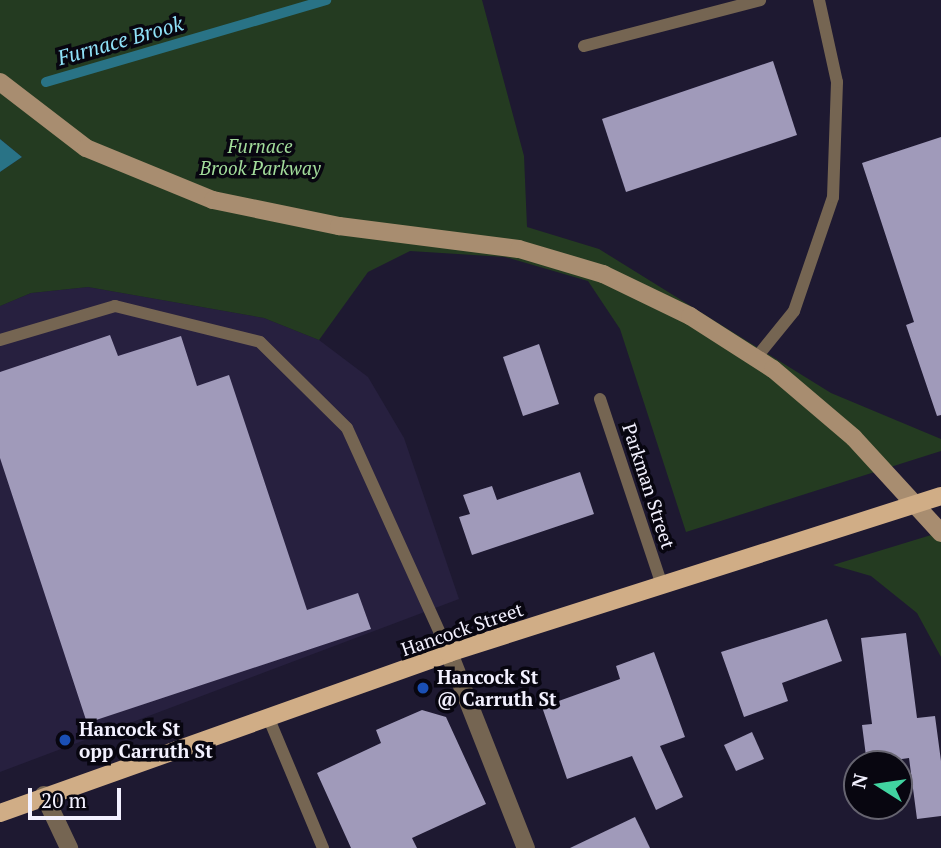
<!DOCTYPE html>
<html>
<head>
<meta charset="utf-8">
<style>
	body { margin:0 }
	#map { position:relative; width:941px; height:848px; overflow:hidden; background:#1e1931; font-family:"PT Serif",serif }
	div>[style] { position:absolute }
	.built>* { inset:0; background:#27203f }
	.green>* { inset:0; background:#243b21 }
	.water>* { inset:0; background:#297386 }
	.stream>* { height:10px; margin:-5px; padding:0 5px; transform-origin:5px; border-radius:5px; background:#297386 }
	.building>* { inset:0; background:#a09aba }
	.service>* { height:12px; margin:-6px; padding:0 6px; transform-origin:6px; border-radius:6px; background:#756552 }
	.minor>* { height:18px; margin:-9px; padding:0 9px; transform-origin:9px; border-radius:9px; background:#756552 }
	.secondary>* { height:18px; margin:-9px; padding:0 9px; transform-origin:9px; border-radius:9px; background:#a88d70 }
	.primary>* { height:18px; margin:-9px; padding:0 9px; transform-origin:9px; border-radius:9px; background:#d0ad86 }
	.dots>* { width:19px; height:19px; translate:-50% -50%; box-sizing:border-box; border:4px solid #080610; border-radius:50% }
	span { translate:-50% -50%; white-space:nowrap; text-align:center; line-height:1.15; -webkit-text-stroke:7px #080610; paint-order:stroke }
	.park-label { font-size:19px; color:#a2dc9b; font-style:italic }
	.street-label { font-size:19px; color:#f3f1ff }
	.poi-label { font-size:19px; color:#f3f1ff; font-weight:700 }
	.left { translate:0 -50%; text-align:left }
	.water-label { font-size:21px; color:#8fe1f8; font-style:italic }
	.north { position:absolute; left:843px; top:750px; width:70px; height:70px; box-sizing:border-box; background:#080610; border:2px solid #666470; border-radius:50%; rotate:282deg; font-size:19px; font-weight:700; line-height:28px; text-align:center; color:#f3f1ff }
	.north::after { content:''; display:block; margin:auto; width:24px; height:32px; background:#41d4a1; clip-path:polygon(50% 0,100% 100%,50% 72%,0 100%) }
	.scale { position:absolute; left:28px; top:788px; width:93px; height:32px; box-sizing:border-box; border:4px solid #f3f1ff; border-top:0; padding-left:9px; font-size:21px; line-height:24px; white-space:nowrap; color:#f3f1ff; -webkit-text-stroke:5px #080610; paint-order:stroke }
</style>
</head>
<body>
<div id="map">
	<div class="built">
		<i style="clip-path:polygon(88px 287px,264px 318px,319px 340px,368px 377px,404px 438px,459px 599px,0 772px,0 306px,31px 293px)"></i>
	</div>
	<div class="green">
		<i style="clip-path:polygon(0 0,482px 0,524px 156px,527px 227px,599px 249px,831px 393px,941px 439px,941px 451px,686px 532px,620px 329px,588px 281px,505px 257px,410px 251px,368px 272px,319px 340px,264px 318px,88px 287px,31px 293px,0 306px,0 172px,22px 157px,0 139px)"></i>
		<i style="clip-path:polygon(941px 532px,941px 657px,917px 613px,871px 576px,833px 565px)"></i>
	</div>
	<div class="water">
		<i style="clip-path:polygon(0 139px,22px 157px,0 172px)"></i>
	</div>
	<div class="stream">
		<i style="left:46px;top:82px;width:292px;rotate:-16.3deg"></i>
	</div>
	<div class="building">
		<i style="clip-path:polygon(773px 61px,797px 135px,626px 192px,602px 119px)"></i>
		<i style="clip-path:polygon(941px 137px,941px 415px,937px 416px,906px 325px,914px 322px,862px 163px)"></i>
		<i style="clip-path:polygon(110px 335px,118px 356px,181px 336px,197px 386px,229px 375px,307px 610px,358px 593px,371px 629px,87px 723px,0 458px,0 372px)"></i>
		<i style="clip-path:polygon(539px 344px,559px 404px,523px 416px,503px 357px)"></i>
		<i style="clip-path:polygon(580px 472px,594px 514px,472px 555px,459px 517px,470px 514px,463px 495px,492px 486px,497px 500px)"></i>
		<i style="clip-path:polygon(827px 619px,842px 661px,782px 683px,788px 701px,744px 717px,721px 652px)"></i>
		<i style="clip-path:polygon(906px 633px,917px 718px,935px 716px,941px 761px,941px 816px,917px 819px,909px 758px,867px 764px,862px 725px,872px 724px,861px 638px)"></i>
		<i style="clip-path:polygon(654px 652px,685px 737px,660px 746px,683px 797px,656px 810px,632px 756px,567px 779px,542px 707px,620px 679px,616px 666px)"></i>
		<i style="clip-path:polygon(422px 710px,446px 717px,486px 804px,412px 838px,417px 848px,351px 848px,317px 773px,381px 743px,376px 730px)"></i>
		<i style="clip-path:polygon(752px 732px,764px 759px,736px 771px,724px 745px)"></i>
		<i style="clip-path:polygon(635px 817px,650px 848px,570px 848px)"></i>
	</div>
	<div class="service">
		<i style="left:584px;top:46px;width:182px;rotate:-14.6deg"></i>
		<i style="left:0;top:340px;width:120px;rotate:-16.5deg"></i>
		<i style="left:115px;top:306px;width:149px;rotate:13.9deg"></i>
		<i style="left:260px;top:342px;width:122px;rotate:44.7deg"></i>
		<i style="left:347px;top:428px;width:247px;rotate:65.6deg"></i>
		<i style="left:756px;top:358px;width:60px;rotate:-51deg"></i>
		<i style="left:794px;top:311px;width:120px;rotate:-71.1deg"></i>
		<i style="left:833px;top:197px;width:115px;rotate:-88deg"></i>
		<i style="left:837px;top:82px;width:84px;rotate:-102.4deg"></i>
		<i style="left:600px;top:399px;width:196px;rotate:71.6deg"></i>
		<i style="left:269px;top:719px;width:140px;rotate:67.3deg"></i>
	</div>
	<div class="minor">
		<i style="left:449px;top:653px;width:210px;rotate:68.5deg"></i>
		<i style="left:44px;top:795px;width:59px;rotate:64.7deg"></i>
	</div>
	<div class="secondary">
		<i style="left:0;top:82px;width:108px;rotate:37.5deg"></i>
		<i style="left:86px;top:148px;width:137px;rotate:22.3deg"></i>
		<i style="left:213px;top:200px;width:129px;rotate:11.7deg"></i>
		<i style="left:339px;top:226px;width:181px;rotate:7.3deg"></i>
		<i style="left:519px;top:249px;width:88px;rotate:16.6deg"></i>
		<i style="left:603px;top:274px;width:97px;rotate:25.8deg"></i>
		<i style="left:690px;top:316px;width:98px;rotate:32.6deg"></i>
		<i style="left:773px;top:369px;width:106px;rotate:40.4deg"></i>
		<i style="left:854px;top:438px;width:129px;rotate:47.5deg"></i>
	</div>
	<div class="primary">
		<i style="left:0;top:813px;width:477px;rotate:-19.6deg"></i>
		<i style="left:449px;top:653px;width:516px;rotate:-17.7deg"></i>
	</div>
	<div class="dots">
		<i style="left:423px;top:688px;background:#1a4fb4"></i>
		<i style="left:65px;top:740px;background:#1a4fb4"></i>
	</div>
	<div class="park-label">
		<span style="left:260px;top:157px">Furnace<br>Brook Parkway</span>
	</div>
	<div class="street-label">
		<span style="left:649px;top:486px;rotate:72deg">Parkman Street</span>
		<span style="left:462px;top:629px;rotate:-19deg">Hancock Street</span>
	</div>
	<div class="poi-label">
		<span class="left" style="left:437px;top:688px">Hancock St<br>@ Carruth St</span>
		<span class="left" style="left:79px;top:740px">Hancock St<br>opp Carruth St</span>
	</div>
	<div class="water-label">
		<span style="left:120px;top:40px;rotate:-16deg">Furnace Brook</span>
	</div>
	<div class="north">N</div>
	<div class="scale">20 m</div>
</div>
</body>
</html>
